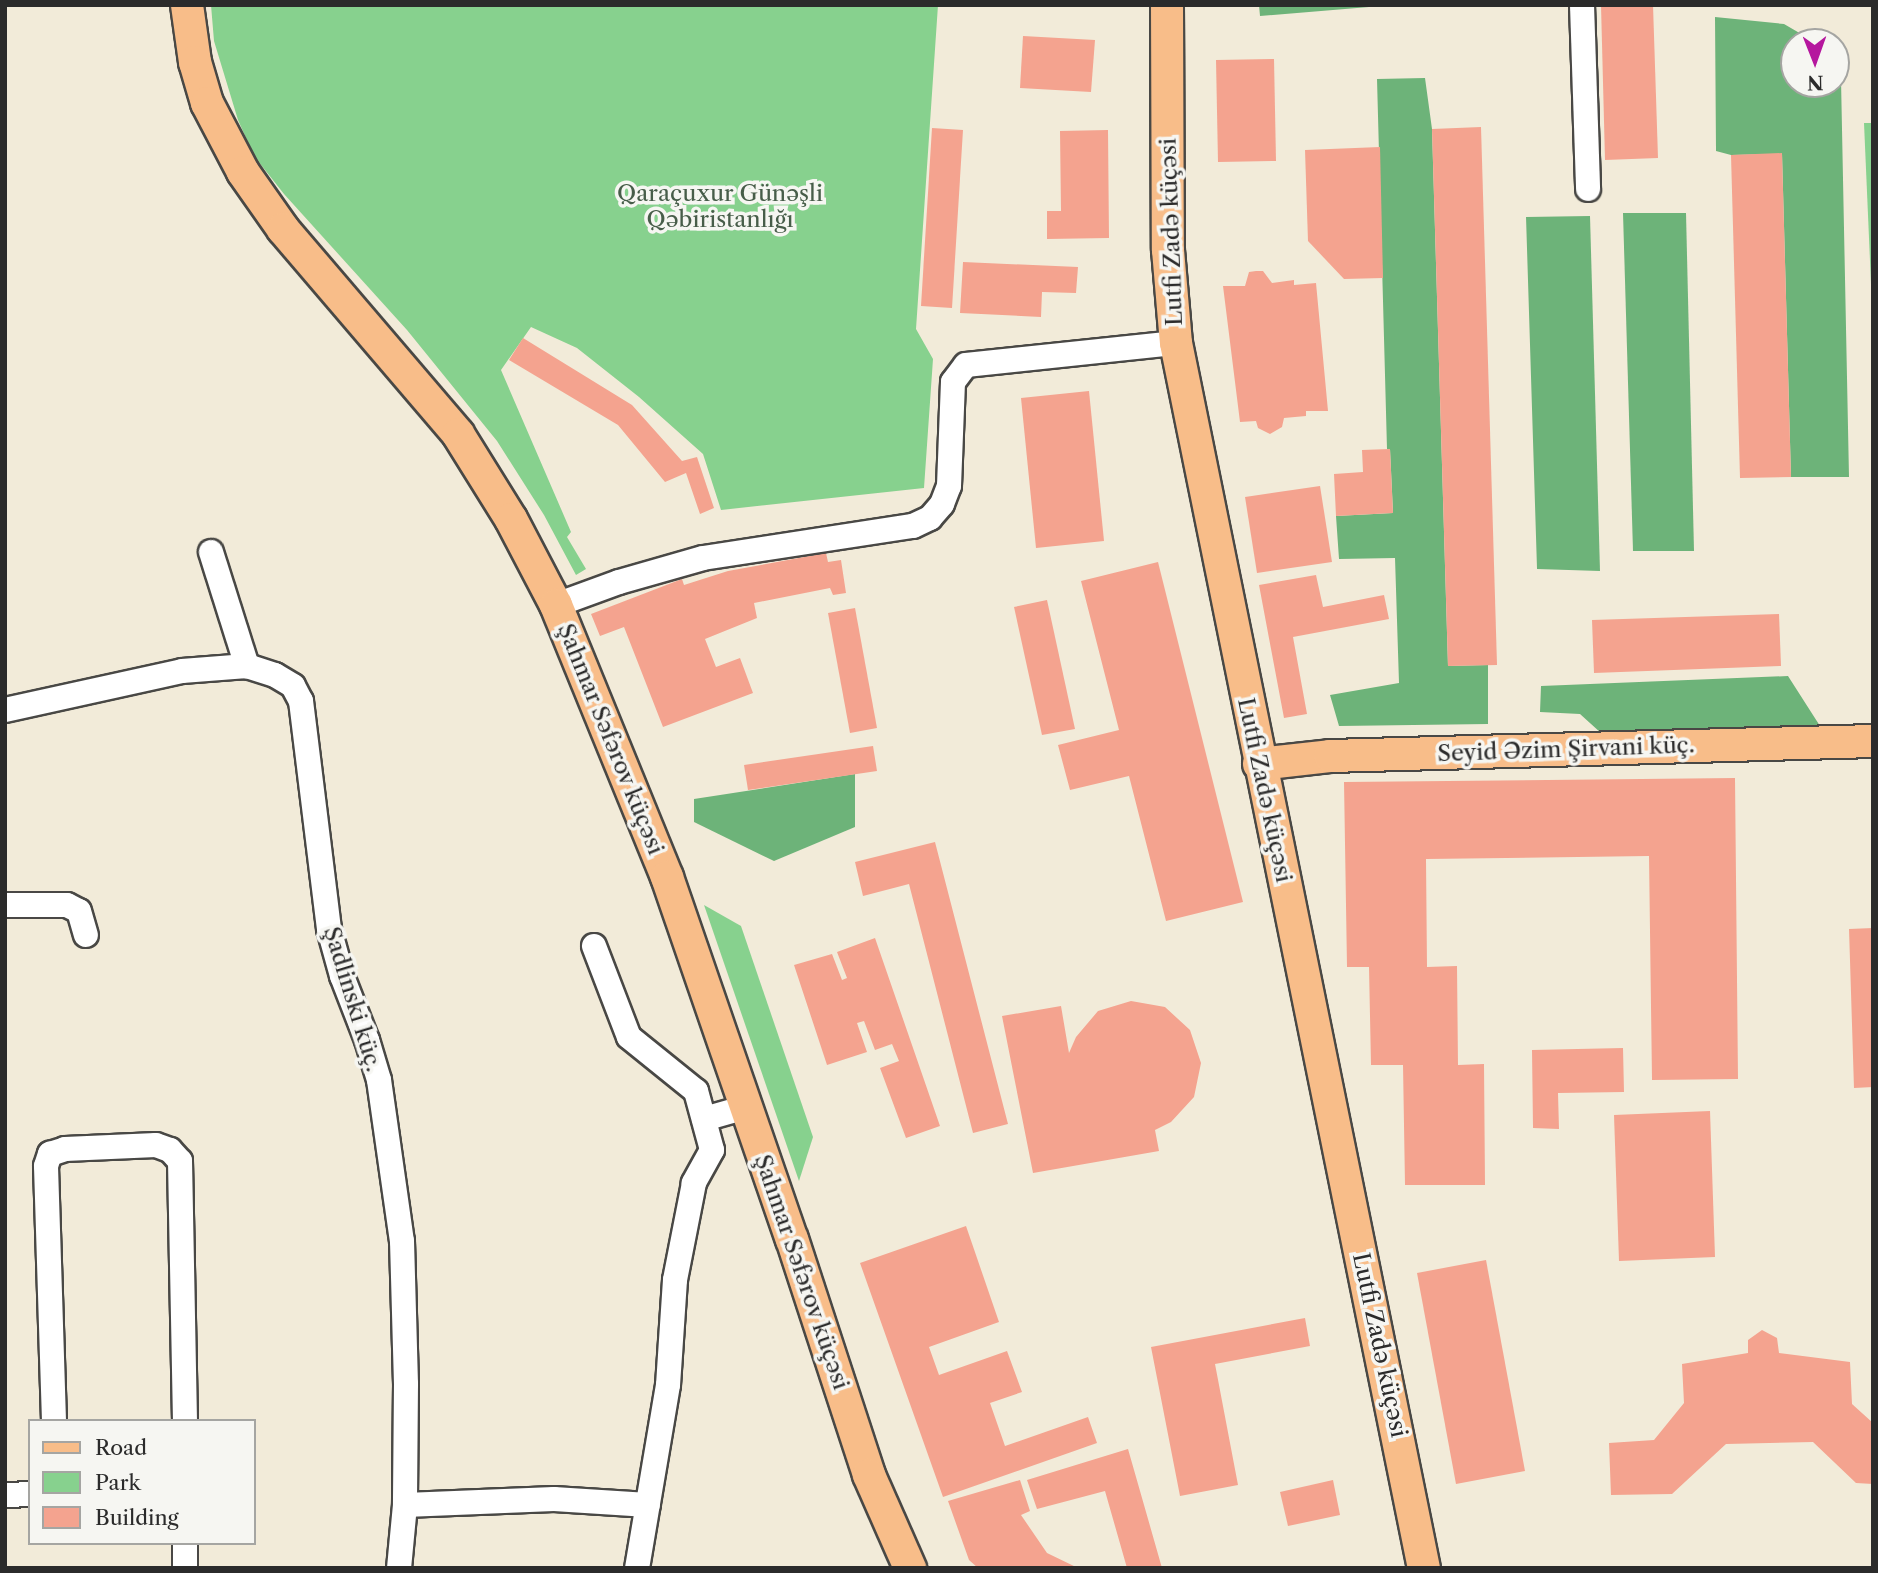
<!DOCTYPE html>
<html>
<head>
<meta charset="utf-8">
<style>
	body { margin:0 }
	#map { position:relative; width:1878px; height:1573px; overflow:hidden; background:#f2ebd9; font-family:"Libre Caslon Text",serif }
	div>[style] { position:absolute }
	.green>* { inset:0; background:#87d18e }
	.forest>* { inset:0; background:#6db379 }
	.building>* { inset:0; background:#f4a38f }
	.roads { filter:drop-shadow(2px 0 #494845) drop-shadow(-2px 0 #494845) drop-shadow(0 2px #494845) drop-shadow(0 -2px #494845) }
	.minor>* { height:24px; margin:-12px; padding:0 12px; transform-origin:12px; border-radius:12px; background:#fff }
	.major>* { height:32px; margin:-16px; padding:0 16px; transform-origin:16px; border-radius:16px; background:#f8bd89 }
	span { translate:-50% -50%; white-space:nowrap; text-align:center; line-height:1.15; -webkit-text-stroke:7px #f6f6f2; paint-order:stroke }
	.park-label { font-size:23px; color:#475d49 }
	.street-label { font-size:23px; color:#2b2b2b }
	.frame { position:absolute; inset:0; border:7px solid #2b2b2b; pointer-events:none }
	.legend { position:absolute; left:28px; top:1419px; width:228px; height:126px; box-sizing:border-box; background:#f6f6f2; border:2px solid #a5a5a2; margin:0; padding:9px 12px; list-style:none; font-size:21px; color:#2b2b2b }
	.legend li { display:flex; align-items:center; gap:14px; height:35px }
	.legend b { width:35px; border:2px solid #a5a5a2 }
	.north { position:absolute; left:1780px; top:28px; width:70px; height:70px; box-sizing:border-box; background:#f6f6f2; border:2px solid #a5a5a2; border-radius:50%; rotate:179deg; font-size:19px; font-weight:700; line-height:28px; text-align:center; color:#2b2b2b }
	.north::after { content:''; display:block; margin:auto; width:24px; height:32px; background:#b5179e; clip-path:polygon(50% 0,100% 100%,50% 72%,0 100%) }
</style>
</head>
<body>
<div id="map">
	<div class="green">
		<i style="clip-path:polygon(211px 5px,938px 5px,916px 329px,933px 359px,924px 488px,721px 510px,703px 454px,639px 397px,577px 348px,531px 327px,501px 370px,571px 532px,567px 537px,586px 569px,576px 575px,544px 515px,497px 441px,407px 330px,284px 194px,254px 156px,238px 120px,214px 41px)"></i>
		<i style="clip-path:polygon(1864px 123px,1873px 123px,1873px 330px)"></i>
		<i style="clip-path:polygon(704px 905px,741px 926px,813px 1137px,799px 1181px)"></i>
	</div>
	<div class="forest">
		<i style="clip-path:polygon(1259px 5px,1381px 5px,1381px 6px,1260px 16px)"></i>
		<i style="clip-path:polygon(1715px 17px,1784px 24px,1815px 42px,1794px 42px,1794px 84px,1836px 84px,1836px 70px,1841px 79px,1849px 477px,1791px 477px,1782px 154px,1731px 155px,1716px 151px)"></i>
		<i style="clip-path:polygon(1425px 78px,1432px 129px,1448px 666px,1488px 665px,1488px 724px,1339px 726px,1330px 695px,1399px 683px,1395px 558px,1339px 559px,1336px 516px,1393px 513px,1390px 449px,1387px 449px,1377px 79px)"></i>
		<i style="clip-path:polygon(1623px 213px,1686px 213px,1694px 551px,1633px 551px)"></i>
		<i style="clip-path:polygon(1590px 216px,1600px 571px,1537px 569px,1526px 217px)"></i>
		<i style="clip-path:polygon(1788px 676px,1820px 726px,1601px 733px,1580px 714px,1540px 712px,1541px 686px)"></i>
		<i style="clip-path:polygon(855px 774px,855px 827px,774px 861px,694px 822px,694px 799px)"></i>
	</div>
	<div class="building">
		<i style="clip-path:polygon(1601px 5px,1653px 5px,1658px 158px,1605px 160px)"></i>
		<i style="clip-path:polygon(1023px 36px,1095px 40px,1091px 92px,1020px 88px)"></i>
		<i style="clip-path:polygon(1274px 59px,1276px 161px,1218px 162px,1216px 60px)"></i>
		<i style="clip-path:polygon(1481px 127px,1497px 665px,1448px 666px,1432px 129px)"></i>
		<i style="clip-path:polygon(932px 128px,963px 130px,952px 308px,921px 306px)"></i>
		<i style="clip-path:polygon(1108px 130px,1109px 238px,1047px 239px,1047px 211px,1061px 211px,1060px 131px)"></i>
		<i style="clip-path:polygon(1380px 147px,1383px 278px,1344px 279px,1308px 241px,1305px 150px)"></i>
		<i style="clip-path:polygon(1782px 153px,1791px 477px,1740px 478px,1731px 155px)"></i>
		<i style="clip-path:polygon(963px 262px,1078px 267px,1076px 293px,1042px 292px,1041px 317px,960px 313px)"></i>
		<i style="clip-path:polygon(1256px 271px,1263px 271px,1272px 283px,1294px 280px,1294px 285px,1316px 283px,1328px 411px,1306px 411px,1306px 416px,1284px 418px,1282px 427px,1270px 434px,1258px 428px,1256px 421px,1240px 422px,1223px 286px,1245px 286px,1249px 272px)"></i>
		<i style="clip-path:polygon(523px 338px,632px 405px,682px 461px,697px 457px,714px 508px,700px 514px,686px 473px,665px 482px,618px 425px,509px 360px)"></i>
		<i style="clip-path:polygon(1089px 391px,1104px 541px,1036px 548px,1021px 398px)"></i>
		<i style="clip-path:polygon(1390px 449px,1393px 513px,1336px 516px,1334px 474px,1363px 472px,1362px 450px)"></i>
		<i style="clip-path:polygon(1320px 486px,1332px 562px,1257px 573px,1245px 497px)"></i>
		<i style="clip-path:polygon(826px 553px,828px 562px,841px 560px,846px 593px,833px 595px,830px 588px,754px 603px,757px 618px,705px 639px,716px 667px,740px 658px,753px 693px,663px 727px,624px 627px,600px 636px,591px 614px,682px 579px,684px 585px,728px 571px)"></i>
		<i style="clip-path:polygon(1158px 562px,1243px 902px,1166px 921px,1129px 776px,1070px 790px,1058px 745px,1119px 730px,1081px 581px)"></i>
		<i style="clip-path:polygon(1316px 575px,1323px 607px,1384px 595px,1389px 619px,1293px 637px,1307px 714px,1284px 718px,1259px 585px)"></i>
		<i style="clip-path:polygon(1047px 600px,1075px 729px,1042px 735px,1014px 607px)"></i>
		<i style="clip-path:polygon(855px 608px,877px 728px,850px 733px,828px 613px)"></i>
		<i style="clip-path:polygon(1779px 614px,1781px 666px,1594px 673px,1592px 620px)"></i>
		<i style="clip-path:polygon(873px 746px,877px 771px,748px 790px,744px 765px)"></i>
		<i style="clip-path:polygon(1735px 778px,1738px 1079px,1652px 1080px,1649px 856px,1426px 859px,1427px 967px,1457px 966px,1458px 1065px,1484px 1064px,1485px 1185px,1405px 1185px,1403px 1065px,1371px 1065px,1369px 967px,1347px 967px,1344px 782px)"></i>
		<i style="clip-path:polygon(935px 842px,1008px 1124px,973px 1133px,909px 884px,863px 896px,855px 862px)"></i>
		<i style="clip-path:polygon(1873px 928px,1873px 1087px,1854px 1088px,1849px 929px)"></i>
		<i style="clip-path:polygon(875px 938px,940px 1126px,906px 1138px,880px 1068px,899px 1061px,892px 1044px,875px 1050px,864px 1021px,857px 1023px,867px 1052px,827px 1065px,794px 965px,832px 954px,842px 980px,847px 978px,837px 952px)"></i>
		<i style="clip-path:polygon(1131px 1001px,1165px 1007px,1190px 1030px,1201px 1063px,1194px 1097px,1171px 1122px,1155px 1130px,1159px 1151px,1033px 1173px,1002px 1016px,1061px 1006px,1069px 1053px,1076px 1037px,1098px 1011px)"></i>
		<i style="clip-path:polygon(1623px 1048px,1624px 1092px,1558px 1093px,1559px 1129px,1533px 1128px,1532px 1050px)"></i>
		<i style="clip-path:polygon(1710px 1111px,1715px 1257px,1619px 1261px,1614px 1115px)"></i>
		<i style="clip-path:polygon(966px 1226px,999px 1322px,929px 1347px,939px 1375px,1007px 1351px,1022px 1392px,990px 1403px,1005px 1446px,1088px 1417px,1097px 1443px,943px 1497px,860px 1263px)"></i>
		<i style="clip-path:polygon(1486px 1260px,1525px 1471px,1456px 1484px,1417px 1273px)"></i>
		<i style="clip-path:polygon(1305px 1318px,1310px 1346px,1215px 1364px,1238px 1485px,1180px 1496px,1151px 1347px)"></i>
		<i style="clip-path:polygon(1762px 1330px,1777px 1338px,1779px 1353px,1850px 1362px,1852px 1404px,1873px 1423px,1873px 1484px,1856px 1483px,1813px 1442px,1726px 1444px,1672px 1494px,1611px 1495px,1609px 1443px,1654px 1440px,1684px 1403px,1682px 1364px,1748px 1353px,1748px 1340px)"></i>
		<i style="clip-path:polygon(1128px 1449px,1162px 1568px,1127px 1568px,1105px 1491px,1037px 1509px,1027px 1480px)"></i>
		<i style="clip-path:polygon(1020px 1480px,1030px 1511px,1021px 1515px,1047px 1553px,1078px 1568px,978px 1568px,969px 1560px,948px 1501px)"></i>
		<i style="clip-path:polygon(1333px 1480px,1340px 1515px,1288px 1526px,1280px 1492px)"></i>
	</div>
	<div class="roads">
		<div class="minor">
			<i style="left:1582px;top:5px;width:184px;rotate:88.1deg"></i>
			<i style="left:211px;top:552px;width:120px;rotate:72.5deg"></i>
			<i style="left:556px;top:605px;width:67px;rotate:-20.1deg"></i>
			<i style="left:619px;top:582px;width:87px;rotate:-15.9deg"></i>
			<i style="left:703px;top:558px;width:212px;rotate:-8.7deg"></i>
			<i style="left:913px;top:526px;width:19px;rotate:-25deg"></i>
			<i style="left:930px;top:518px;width:18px;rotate:-49deg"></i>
			<i style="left:942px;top:504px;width:19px;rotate:-69deg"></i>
			<i style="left:949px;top:486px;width:104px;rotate:-87.8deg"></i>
			<i style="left:953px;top:382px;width:21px;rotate:-53deg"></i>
			<i style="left:966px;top:365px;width:211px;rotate:-6deg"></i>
			<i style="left:5px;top:710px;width:181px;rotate:-12.4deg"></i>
			<i style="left:182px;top:671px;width:65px;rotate:-4.4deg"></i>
			<i style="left:247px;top:666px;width:29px;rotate:18deg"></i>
			<i style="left:275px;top:675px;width:21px;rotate:31deg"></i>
			<i style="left:293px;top:686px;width:17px;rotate:62deg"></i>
			<i style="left:301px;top:701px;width:230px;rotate:83deg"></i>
			<i style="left:329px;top:929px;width:49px;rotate:74.5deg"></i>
			<i style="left:342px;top:976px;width:69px;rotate:68.7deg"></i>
			<i style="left:367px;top:1040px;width:42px;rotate:73.3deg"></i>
			<i style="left:379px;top:1080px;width:163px;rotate:81.9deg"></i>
			<i style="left:402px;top:1241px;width:143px;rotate:88.4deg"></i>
			<i style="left:406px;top:1384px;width:121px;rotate:90.5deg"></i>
			<i style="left:405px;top:1505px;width:63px;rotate:95.4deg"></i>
			<i style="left:5px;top:905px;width:62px"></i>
			<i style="left:67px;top:905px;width:13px;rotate:27deg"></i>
			<i style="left:79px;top:911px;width:25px;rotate:74deg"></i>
			<i style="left:594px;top:946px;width:97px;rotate:69deg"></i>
			<i style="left:629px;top:1037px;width:86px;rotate:38.9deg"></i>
			<i style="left:696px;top:1091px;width:61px;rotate:74.8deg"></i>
			<i style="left:712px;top:1150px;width:38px;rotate:119deg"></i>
			<i style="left:694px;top:1183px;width:99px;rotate:101.1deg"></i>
			<i style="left:675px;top:1280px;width:105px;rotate:93.8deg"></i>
			<i style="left:668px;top:1385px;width:186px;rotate:99.6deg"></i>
			<i style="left:704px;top:1119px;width:44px;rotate:-15.9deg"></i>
			<i style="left:54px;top:1421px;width:255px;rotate:-91.8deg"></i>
			<i style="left:46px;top:1166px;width:13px;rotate:-72deg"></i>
			<i style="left:50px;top:1154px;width:16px;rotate:-18deg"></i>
			<i style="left:65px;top:1149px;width:91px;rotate:-2.5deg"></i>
			<i style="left:156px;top:1145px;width:15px;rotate:20deg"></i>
			<i style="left:170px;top:1150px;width:15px;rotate:48deg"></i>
			<i style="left:180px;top:1161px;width:260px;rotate:88.9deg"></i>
			<i style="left:5px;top:1495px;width:25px;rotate:-2deg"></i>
			<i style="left:405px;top:1505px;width:149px;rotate:-2.3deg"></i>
			<i style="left:554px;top:1499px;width:94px;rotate:3.7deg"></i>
			<i style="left:185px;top:1568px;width:25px;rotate:-90deg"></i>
		</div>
		<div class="major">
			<i style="left:187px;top:5px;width:58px;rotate:82deg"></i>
			<i style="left:195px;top:62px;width:43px;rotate:73.7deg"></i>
			<i style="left:207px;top:103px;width:78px;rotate:62.4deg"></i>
			<i style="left:243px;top:172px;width:70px;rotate:54.9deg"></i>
			<i style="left:283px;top:229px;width:270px;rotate:49.5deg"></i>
			<i style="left:458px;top:434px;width:100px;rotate:58.1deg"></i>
			<i style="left:511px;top:519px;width:97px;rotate:62.4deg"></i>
			<i style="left:556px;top:605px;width:294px;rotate:67.8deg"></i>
			<i style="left:667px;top:877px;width:383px;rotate:71deg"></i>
			<i style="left:792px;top:1239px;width:248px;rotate:71.9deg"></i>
			<i style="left:869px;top:1475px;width:102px;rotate:66.2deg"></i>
			<i style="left:1167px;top:5px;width:245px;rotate:89.8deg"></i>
			<i style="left:1168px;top:250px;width:93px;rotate:85.1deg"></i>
			<i style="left:1176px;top:343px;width:1250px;rotate:78.56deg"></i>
			<i style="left:1259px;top:764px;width:71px;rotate:-6.4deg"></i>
			<i style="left:1330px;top:756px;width:543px;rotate:-1.58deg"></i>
		</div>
	</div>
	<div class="park-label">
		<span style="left:720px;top:206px">Qaraçuxur Günəşli<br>Qəbiristanlığı</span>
	</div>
	<div class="street-label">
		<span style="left:1171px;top:232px;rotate:-92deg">Lutfi Zadə küçəsi</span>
		<span style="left:611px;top:739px;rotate:68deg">Şahmar Səfərov küçəsi</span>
		<span style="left:1566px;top:749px;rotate:-2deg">Seyid Əzim Şirvani küç.</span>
		<span style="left:1265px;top:790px;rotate:78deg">Lutfi Zadə küçəsi</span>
		<span style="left:353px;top:999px;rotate:73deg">Şadlinski küç.</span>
		<span style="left:802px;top:1272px;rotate:71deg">Şahmar Səfərov küçəsi</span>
		<span style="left:1380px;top:1345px;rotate:78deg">Lutfi Zadə küçəsi</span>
	</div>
	<div class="frame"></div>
	<ul class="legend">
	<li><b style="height:9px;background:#f8bd89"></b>Road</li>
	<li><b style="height:19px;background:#87d18e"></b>Park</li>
	<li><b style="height:19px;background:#f4a38f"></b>Building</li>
	</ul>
	<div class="north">N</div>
</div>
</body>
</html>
